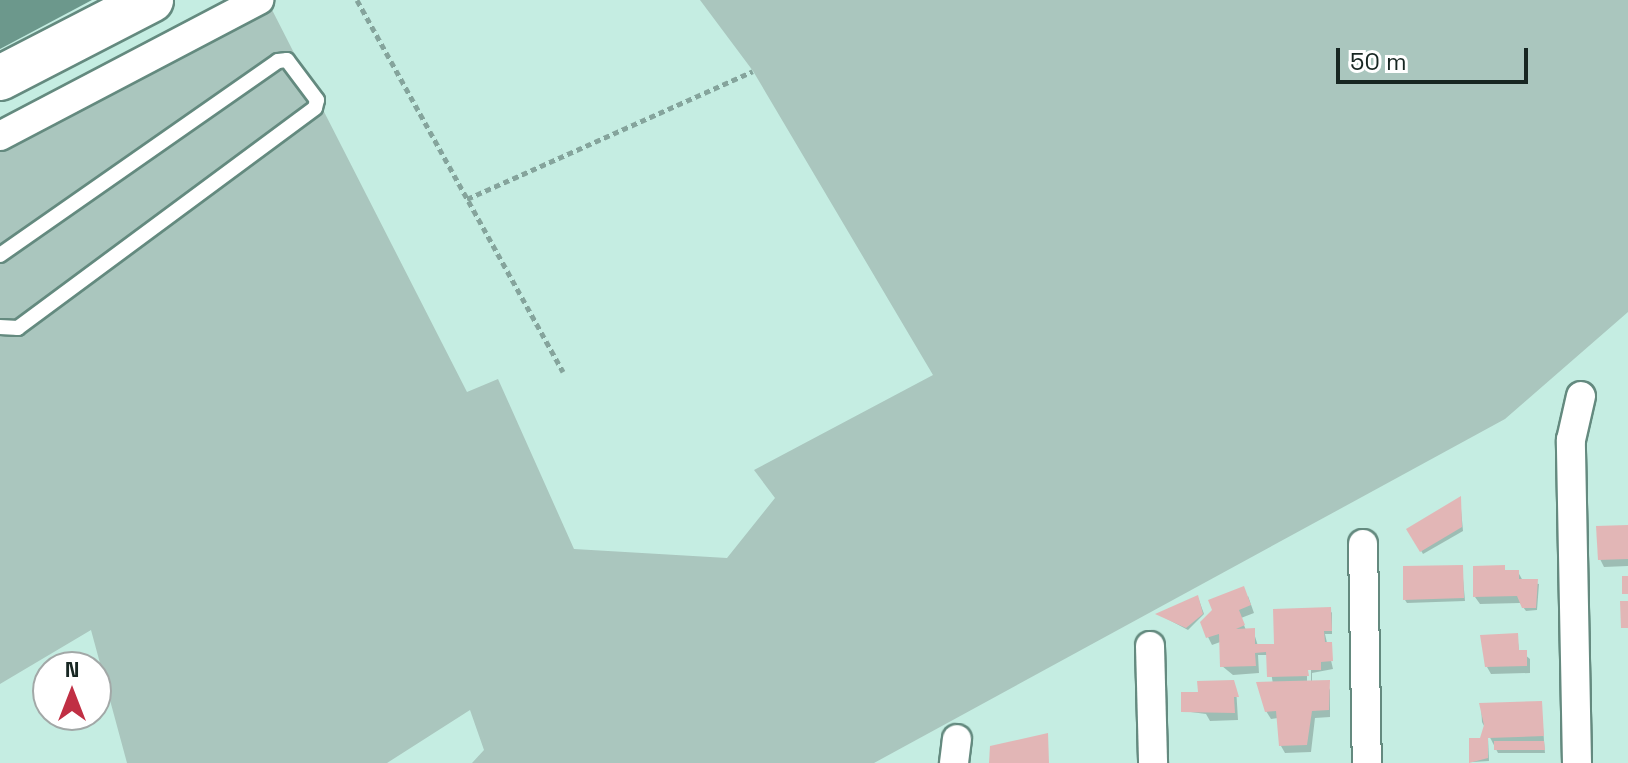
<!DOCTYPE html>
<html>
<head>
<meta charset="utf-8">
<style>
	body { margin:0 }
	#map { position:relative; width:1628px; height:763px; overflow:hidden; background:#c5ede2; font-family:"Space Grotesk",sans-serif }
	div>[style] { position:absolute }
	.green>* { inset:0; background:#aac6be }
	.water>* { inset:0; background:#6c988c }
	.shadow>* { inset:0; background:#0003 }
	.building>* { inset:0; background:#e2b6b6 }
	.path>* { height:5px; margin-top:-2.5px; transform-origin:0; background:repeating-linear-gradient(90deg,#85a49c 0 6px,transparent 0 10px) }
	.roads { filter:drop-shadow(2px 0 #648a7f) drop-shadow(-2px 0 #648a7f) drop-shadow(0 2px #648a7f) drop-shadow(0 -2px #648a7f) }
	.service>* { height:14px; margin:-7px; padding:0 7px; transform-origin:7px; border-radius:7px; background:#fff }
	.minor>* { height:28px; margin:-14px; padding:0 14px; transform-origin:14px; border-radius:14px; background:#fff }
	.trunk>* { height:44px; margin:-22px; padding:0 22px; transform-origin:22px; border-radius:22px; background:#fff }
	span { translate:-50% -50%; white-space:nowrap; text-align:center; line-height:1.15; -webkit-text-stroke:8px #fff; paint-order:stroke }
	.north { position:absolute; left:32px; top:651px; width:80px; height:80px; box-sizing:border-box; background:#fff; border:2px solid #a2a8a7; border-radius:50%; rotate:0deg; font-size:22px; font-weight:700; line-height:32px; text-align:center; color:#172622 }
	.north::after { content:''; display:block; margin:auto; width:28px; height:36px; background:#c02f44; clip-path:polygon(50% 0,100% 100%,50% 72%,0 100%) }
	.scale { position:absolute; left:1336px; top:48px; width:192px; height:36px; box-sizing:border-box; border:4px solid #172622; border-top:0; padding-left:10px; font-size:24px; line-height:28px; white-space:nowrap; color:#172622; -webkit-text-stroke:6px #fff; paint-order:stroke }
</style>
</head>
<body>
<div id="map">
	<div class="green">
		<i style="clip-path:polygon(267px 0,467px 392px,498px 379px,574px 549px,727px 558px,775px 498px,754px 470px,933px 375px,753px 71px,700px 0,1628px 0,1628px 312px,1505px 419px,874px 763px,472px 763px,484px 750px,470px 710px,387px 763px,127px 763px,91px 630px,0 684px,0 136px)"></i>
	</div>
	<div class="water">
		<i style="clip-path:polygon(0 0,92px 0,0 49px)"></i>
	</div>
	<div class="shadow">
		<i style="clip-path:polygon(1460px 499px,1463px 531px,1423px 554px,1409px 530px)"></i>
		<i style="clip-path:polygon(1628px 527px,1628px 566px,1604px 567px,1600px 559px)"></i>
		<i style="clip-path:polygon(1462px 567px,1465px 601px,1407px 603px,1405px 600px)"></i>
		<i style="clip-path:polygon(1518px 572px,1523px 581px,1539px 584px,1537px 610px,1526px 611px,1520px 603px,1480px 604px,1475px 597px)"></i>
		<i style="clip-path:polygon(evenodd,1248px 596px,1254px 613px,1241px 618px,1246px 630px,1253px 630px,1258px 646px,1277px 646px,1332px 612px,1332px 634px,1325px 634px,1333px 669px,1312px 673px,1312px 683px,1326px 682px,1330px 690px,1330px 717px,1315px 718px,1311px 752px,1285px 753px,1281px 746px,1278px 718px,1271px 719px,1266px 711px,1273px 684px,1268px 655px,1258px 655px,1259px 673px,1233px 675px,1222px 666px,1223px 641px,1212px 645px,1208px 637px,1248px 596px,1307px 666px,1311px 670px,1311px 686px,1307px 686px,1307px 666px)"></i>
		<i style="clip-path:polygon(1199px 600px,1204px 614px,1188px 630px,1158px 614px)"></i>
		<i style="clip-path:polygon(1517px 635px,1519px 650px,1530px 659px,1530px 673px,1491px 674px,1487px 667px)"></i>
		<i style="clip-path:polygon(1236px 687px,1238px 720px,1210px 721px,1206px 714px,1183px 711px)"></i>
		<i style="clip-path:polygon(1541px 703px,1545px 753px,1498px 753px,1482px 722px,1481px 705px)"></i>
		<i style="clip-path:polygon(1488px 738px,1489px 761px,1473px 762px,1471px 759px)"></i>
	</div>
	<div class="building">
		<i style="clip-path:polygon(1461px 496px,1462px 527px,1420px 552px,1406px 529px)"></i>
		<i style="clip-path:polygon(1628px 525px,1628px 559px,1598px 560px,1596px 526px)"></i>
		<i style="clip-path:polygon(1463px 565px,1464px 598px,1403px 600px,1403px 566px)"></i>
		<i style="clip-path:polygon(1505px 565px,1505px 570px,1519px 570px,1519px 579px,1538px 579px,1536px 608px,1522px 608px,1517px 596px,1473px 597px,1473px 566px)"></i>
		<i style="clip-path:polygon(1622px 576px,1628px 576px,1628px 594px,1622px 594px)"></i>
		<i style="clip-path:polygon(1244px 586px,1251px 605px,1239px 610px,1245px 625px,1236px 629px,1255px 628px,1255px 644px,1274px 644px,1273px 609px,1331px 607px,1332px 631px,1324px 631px,1325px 642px,1332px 642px,1333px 661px,1321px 662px,1321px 670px,1308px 670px,1309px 676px,1267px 677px,1266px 652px,1255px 653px,1256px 666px,1220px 667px,1219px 634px,1206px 638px,1200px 622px,1212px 610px,1208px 600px)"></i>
		<i style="clip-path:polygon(1198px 595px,1203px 614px,1186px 628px,1155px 614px)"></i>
		<i style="clip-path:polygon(1620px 601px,1628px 601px,1628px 628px,1621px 628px)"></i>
		<i style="clip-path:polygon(1518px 633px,1519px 650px,1527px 650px,1527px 666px,1485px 667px,1480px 635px)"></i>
		<i style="clip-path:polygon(1234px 680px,1239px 697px,1234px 697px,1235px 713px,1181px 712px,1181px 692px,1198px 692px,1197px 681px)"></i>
		<i style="clip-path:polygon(1330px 680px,1329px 710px,1312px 711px,1307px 745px,1279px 746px,1276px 711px,1265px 712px,1256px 682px)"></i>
		<i style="clip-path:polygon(1542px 701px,1544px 736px,1488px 738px,1488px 758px,1469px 763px,1469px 738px,1480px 738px,1484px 725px,1479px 703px)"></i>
		<i style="clip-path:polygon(1048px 733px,1049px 763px,989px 763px,990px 746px)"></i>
		<i style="clip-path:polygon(1494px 741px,1544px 741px,1545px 750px,1494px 750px)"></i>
	</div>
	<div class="path">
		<i style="left:357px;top:0;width:425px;rotate:61deg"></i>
		<i style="left:467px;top:199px;width:313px;rotate:-24.1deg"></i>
	</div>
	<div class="roads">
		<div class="service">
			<i style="left:0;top:255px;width:339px;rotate:-34.9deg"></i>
			<i style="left:278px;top:61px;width:9px;rotate:-6deg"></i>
			<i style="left:287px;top:60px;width:50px;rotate:53.1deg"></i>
			<i style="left:317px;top:100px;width:8px;rotate:104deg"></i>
			<i style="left:315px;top:108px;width:370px;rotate:143.5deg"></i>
			<i style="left:18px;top:328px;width:18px;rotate:-177deg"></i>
		</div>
		<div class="minor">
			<i style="left:0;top:136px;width:293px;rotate:-27.7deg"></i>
			<i style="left:1363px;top:544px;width:219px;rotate:89deg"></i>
			<i style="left:1150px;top:646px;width:117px;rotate:88.5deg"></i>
			<i style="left:954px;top:763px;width:24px;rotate:-83deg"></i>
			<i style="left:1577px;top:763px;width:323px;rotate:-91.1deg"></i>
			<i style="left:1571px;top:440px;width:45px;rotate:-77.2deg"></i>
		</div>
		<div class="trunk">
			<i style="left:0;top:78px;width:170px;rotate:-27.3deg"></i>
		</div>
	</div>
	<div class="north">N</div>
	<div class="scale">50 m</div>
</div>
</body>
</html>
